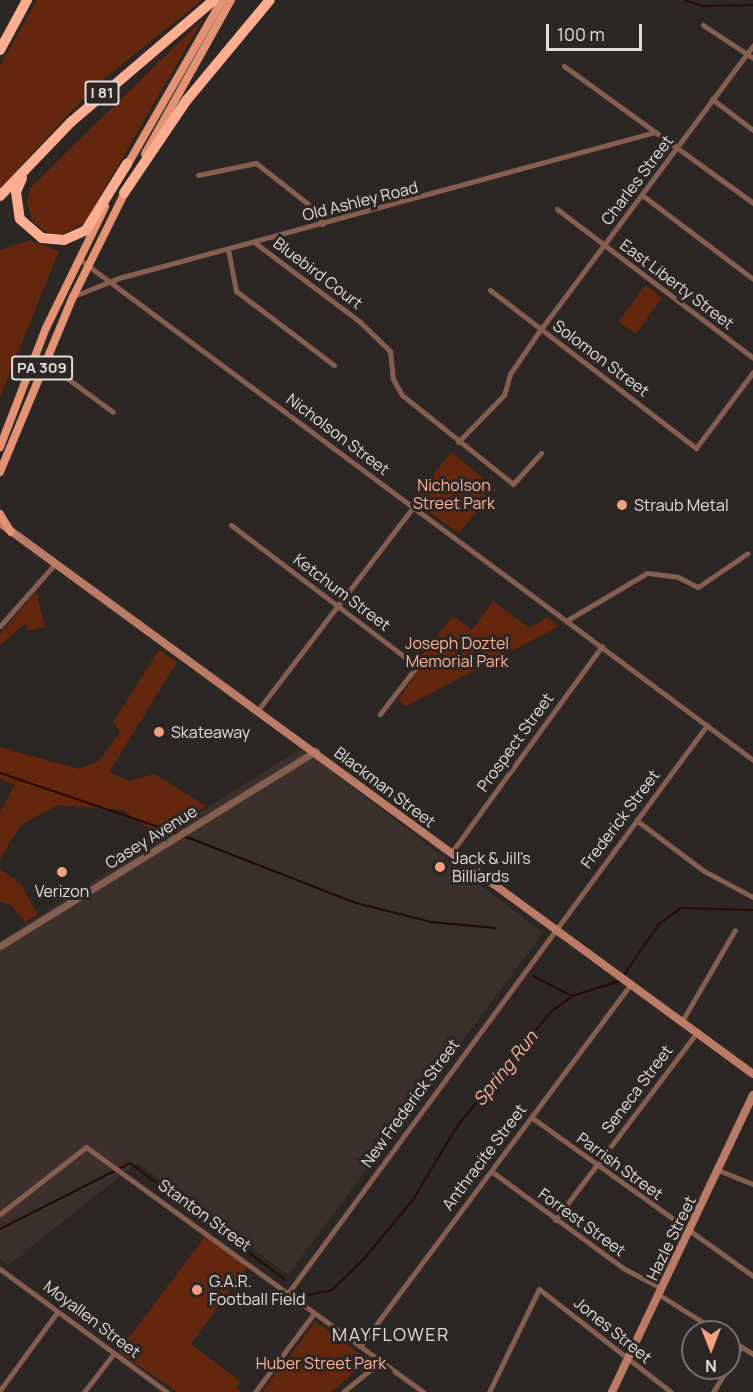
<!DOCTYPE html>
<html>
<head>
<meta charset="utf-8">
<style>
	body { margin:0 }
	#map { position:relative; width:753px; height:1392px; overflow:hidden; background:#2c2624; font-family:Manrope,sans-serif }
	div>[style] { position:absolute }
	.built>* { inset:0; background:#3b302c }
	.green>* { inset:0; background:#64270e }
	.stream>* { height:2px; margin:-1px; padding:0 1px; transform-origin:1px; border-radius:1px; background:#260a02 }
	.minor>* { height:5px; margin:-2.5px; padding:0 2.5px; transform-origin:2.5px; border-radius:2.5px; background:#865e4f }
	.tertiary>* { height:7px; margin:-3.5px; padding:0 3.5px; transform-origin:3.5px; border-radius:3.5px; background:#865e4f }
	.secondary>* { height:8px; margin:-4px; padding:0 4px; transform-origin:4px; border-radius:4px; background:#bb7b64 }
	.primary>* { height:8px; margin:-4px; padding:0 4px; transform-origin:4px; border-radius:4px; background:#e49274 }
	.motorway>* { height:10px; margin:-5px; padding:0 5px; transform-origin:5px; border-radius:5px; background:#fdad90 }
	.dots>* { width:16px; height:16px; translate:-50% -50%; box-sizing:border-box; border:3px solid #2c2624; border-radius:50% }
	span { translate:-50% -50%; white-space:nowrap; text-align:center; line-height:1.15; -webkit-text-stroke:6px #2c2624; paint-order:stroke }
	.shield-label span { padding:2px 4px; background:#2c2624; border:2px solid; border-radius:4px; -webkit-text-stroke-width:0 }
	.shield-label { font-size:15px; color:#e0dcda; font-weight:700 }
	.street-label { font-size:16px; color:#e0dcda }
	.park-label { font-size:16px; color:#fcb297 }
	.poi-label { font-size:16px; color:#e0dcda }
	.left { translate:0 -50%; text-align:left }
	.water-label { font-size:18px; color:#fdb398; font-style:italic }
	.neighbourhood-label { font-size:18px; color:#e0dcda; letter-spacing:1.5px }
	.north { position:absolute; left:681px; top:1320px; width:60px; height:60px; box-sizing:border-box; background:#2c2624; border:2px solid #746f6d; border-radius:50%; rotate:180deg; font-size:16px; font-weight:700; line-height:24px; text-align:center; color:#e0dcda }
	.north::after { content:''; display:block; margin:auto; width:21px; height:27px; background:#f3a081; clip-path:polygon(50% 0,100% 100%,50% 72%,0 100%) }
	.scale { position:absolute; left:546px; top:24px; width:96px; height:27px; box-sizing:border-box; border:3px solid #e0dcda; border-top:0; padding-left:8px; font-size:18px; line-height:21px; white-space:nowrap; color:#e0dcda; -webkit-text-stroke:4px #2c2624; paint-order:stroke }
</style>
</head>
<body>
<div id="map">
	<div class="built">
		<i style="clip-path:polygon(301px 748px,543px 933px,288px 1275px,137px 1163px,8px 1265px,0 1259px,0 941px)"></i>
	</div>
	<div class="green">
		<i style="clip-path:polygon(37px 0,202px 0,95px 86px,0 188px,0 66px)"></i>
		<i style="clip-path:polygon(203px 19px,85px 222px,60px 236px,44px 231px,32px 220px,27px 202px,31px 187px)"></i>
		<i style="clip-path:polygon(30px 240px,59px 251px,0 397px,0 250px)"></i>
		<i style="clip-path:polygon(646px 285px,662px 298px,636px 334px,618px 322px)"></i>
		<i style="clip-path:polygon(451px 452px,496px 489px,459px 533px,413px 501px)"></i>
		<i style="clip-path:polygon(36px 592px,45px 627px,28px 631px,26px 623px,0 645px,0 634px)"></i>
		<i style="clip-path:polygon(493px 601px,529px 628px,548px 617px,558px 627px,406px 706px,398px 700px,422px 664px,418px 659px,453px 616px,472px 630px)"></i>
		<i style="clip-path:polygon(159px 650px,177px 662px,109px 772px,129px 781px,155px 774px,206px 806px,159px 836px,123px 810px,57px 805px,21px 825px,0 859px,0 812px,15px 785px,0 779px,0 747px,78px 769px,99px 761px,120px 732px,113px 722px)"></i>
		<i style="clip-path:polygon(0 869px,20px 883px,38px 915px,25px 922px,11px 905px,0 902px)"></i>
		<i style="clip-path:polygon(205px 1236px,247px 1267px,191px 1344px,240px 1381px,236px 1387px,241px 1392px,178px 1392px,118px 1352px)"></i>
		<i style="clip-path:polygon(315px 1322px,369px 1360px,331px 1392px,262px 1392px)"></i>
	</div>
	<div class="stream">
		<i style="left:685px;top:0;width:19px;rotate:18deg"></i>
		<i style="left:703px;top:6px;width:50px;rotate:-1.1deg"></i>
		<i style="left:0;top:773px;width:189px;rotate:18.8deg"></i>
		<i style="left:184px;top:836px;width:185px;rotate:21.3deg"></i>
		<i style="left:356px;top:903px;width:77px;rotate:14.2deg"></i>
		<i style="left:431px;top:922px;width:65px;rotate:5.3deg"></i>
		<i style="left:533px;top:976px;width:44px;rotate:27.1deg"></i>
		<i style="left:623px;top:976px;width:63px;rotate:-55.3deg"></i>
		<i style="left:659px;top:924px;width:27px;rotate:-36deg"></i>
		<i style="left:681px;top:908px;width:72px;rotate:1.6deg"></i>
		<i style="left:0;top:1229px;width:146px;rotate:-26.9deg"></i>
		<i style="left:130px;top:1163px;width:193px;rotate:37deg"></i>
		<i style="left:299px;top:1290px;width:11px;rotate:27deg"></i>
		<i style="left:309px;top:1295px;width:24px;rotate:-12deg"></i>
		<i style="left:332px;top:1290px;width:43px;rotate:-44.1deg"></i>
		<i style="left:363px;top:1260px;width:77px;rotate:-50.3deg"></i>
		<i style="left:412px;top:1201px;width:89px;rotate:-58.8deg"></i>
		<i style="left:458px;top:1125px;width:146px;rotate:-50.5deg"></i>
		<i style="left:551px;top:1012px;width:26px;rotate:-37deg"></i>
		<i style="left:572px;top:996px;width:50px;rotate:-17.4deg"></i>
	</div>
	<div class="minor">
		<i style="left:703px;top:25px;width:60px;rotate:33.4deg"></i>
		<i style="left:564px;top:66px;width:233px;rotate:35.9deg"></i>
		<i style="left:712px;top:99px;width:51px;rotate:37.1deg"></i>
		<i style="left:198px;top:175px;width:59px;rotate:-11.7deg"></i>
		<i style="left:256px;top:163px;width:78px;rotate:38.2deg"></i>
		<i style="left:317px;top:211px;width:14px;rotate:69deg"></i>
		<i style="left:642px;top:195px;width:139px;rotate:37.1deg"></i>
		<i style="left:557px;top:209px;width:246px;rotate:37.2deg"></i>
		<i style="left:254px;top:242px;width:133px;rotate:37deg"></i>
		<i style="left:360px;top:322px;width:42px;rotate:44deg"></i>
		<i style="left:390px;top:351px;width:28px;rotate:84deg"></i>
		<i style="left:393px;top:379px;width:18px;rotate:61deg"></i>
		<i style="left:402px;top:395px;width:142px;rotate:38.7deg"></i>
		<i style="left:513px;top:484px;width:42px;rotate:-47.9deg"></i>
		<i style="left:228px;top:249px;width:43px;rotate:79.2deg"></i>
		<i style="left:236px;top:291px;width:123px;rotate:37.1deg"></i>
		<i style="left:79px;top:259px;width:840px;rotate:36.62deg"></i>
		<i style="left:490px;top:290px;width:260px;rotate:37.5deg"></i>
		<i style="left:696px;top:448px;width:95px;rotate:-53.1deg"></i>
		<i style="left:74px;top:296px;width:48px;rotate:-21.8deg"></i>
		<i style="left:119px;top:278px;width:556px;rotate:-15.24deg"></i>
		<i style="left:45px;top:362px;width:84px;rotate:36.3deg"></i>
		<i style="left:458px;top:442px;width:66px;rotate:-45.6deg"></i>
		<i style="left:504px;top:395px;width:22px;rotate:-74deg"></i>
		<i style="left:510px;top:374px;width:50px;rotate:-55.7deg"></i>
		<i style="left:538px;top:333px;width:359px;rotate:-53.2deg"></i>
		<i style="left:231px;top:525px;width:233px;rotate:37.2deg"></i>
		<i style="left:417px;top:666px;width:61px;rotate:127.6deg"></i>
		<i style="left:566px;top:621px;width:94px;rotate:-30.7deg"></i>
		<i style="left:647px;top:573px;width:31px;rotate:7deg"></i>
		<i style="left:678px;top:577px;width:22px;rotate:27deg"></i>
		<i style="left:698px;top:587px;width:60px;rotate:-34.2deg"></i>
		<i style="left:0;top:626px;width:81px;rotate:-48.5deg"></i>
		<i style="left:258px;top:710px;width:255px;rotate:-52.6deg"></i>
		<i style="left:636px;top:820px;width:85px;rotate:36.9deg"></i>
		<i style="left:704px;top:871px;width:55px;rotate:28deg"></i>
		<i style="left:451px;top:853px;width:256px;rotate:-53.9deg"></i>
		<i style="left:682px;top:1021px;width:105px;rotate:-59.8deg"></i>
		<i style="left:531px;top:1117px;width:273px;rotate:35.6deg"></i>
		<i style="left:718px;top:1170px;width:38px;rotate:22deg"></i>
		<i style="left:491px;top:1171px;width:164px;rotate:36.3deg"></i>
		<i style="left:623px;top:1268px;width:43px;rotate:27.8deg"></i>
		<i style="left:0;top:1214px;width:109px;rotate:-37.9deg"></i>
		<i style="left:86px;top:1147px;width:417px;rotate:36deg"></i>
		<i style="left:555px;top:1220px;width:236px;rotate:-52.9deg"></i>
		<i style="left:0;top:1269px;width:207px;rotate:36.4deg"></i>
		<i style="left:288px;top:1293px;width:706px;rotate:-53.58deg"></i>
		<i style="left:658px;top:1294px;width:71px;rotate:32.3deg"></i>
		<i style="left:729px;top:1339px;width:28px;rotate:32deg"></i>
		<i style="left:360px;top:1346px;width:452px;rotate:-53.2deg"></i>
		<i style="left:729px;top:1366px;width:22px;rotate:-58deg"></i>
		<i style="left:0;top:1390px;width:98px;rotate:-53.7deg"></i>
		<i style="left:84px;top:1392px;width:49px;rotate:-52.4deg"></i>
		<i style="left:255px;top:1392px;width:99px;rotate:-53.2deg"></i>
		<i style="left:343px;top:1392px;width:49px;rotate:-39.2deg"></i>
		<i style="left:489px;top:1392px;width:114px;rotate:-64.1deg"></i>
		<i style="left:539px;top:1289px;width:167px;rotate:38deg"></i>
		<i style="left:713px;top:1392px;width:28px;rotate:-58deg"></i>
	</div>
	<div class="tertiary">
		<i style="left:0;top:946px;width:371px;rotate:-31.7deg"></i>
	</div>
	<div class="secondary">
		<i style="left:0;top:523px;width:933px;rotate:36.19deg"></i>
		<i style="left:612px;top:1392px;width:329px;rotate:-64.6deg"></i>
	</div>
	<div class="primary">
		<i style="left:145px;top:154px;width:176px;rotate:-60.8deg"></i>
		<i style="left:125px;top:169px;width:195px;rotate:-60.1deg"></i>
		<i style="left:0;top:447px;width:128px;rotate:-68.9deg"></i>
		<i style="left:46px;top:328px;width:135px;rotate:-64deg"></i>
		<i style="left:0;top:472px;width:190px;rotate:-67.4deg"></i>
		<i style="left:73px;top:297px;width:119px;rotate:-63.6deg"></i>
		<i style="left:0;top:514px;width:21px;rotate:59deg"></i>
	</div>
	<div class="motorway">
		<i style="left:0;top:50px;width:57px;rotate:-61.6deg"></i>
		<i style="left:22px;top:178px;width:15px;rotate:113deg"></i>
		<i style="left:16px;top:192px;width:27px;rotate:82deg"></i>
		<i style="left:20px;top:219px;width:29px;rotate:41deg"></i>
		<i style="left:42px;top:238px;width:22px;rotate:5deg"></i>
		<i style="left:64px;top:240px;width:24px;rotate:-24deg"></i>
		<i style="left:86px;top:230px;width:78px;rotate:-58.2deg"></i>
		<i style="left:124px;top:193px;width:111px;rotate:-56deg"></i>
		<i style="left:186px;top:101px;width:131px;rotate:-50.3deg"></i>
		<i style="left:0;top:196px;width:103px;rotate:-46.2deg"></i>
		<i style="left:71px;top:122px;width:188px;rotate:-40.5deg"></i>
	</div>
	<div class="dots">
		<i style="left:622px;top:505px;background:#f3a081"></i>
		<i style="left:159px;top:732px;background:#f3a081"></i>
		<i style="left:440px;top:867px;background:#f3a081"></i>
		<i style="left:62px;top:872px;background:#f3a081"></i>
		<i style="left:197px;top:1290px;background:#f3a081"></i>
	</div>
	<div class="shield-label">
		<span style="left:102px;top:93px">I 81</span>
		<span style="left:42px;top:368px">PA 309</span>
	</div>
	<div class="street-label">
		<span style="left:637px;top:180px;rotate:-53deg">Charles Street</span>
		<span style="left:360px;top:201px;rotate:-14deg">Old Ashley Road</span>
		<span style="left:318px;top:273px;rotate:37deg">Bluebird Court</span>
		<span style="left:677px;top:284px;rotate:37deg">East Liberty Street</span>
		<span style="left:601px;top:358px;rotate:37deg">Solomon Street</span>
		<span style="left:338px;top:434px;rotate:37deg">Nicholson Street</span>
		<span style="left:342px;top:592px;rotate:37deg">Ketchum Street</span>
		<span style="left:515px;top:742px;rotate:-54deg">Prospect Street</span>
		<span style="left:385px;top:787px;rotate:37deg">Blackman Street</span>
		<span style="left:620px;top:819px;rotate:-53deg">Frederick Street</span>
		<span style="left:151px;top:837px;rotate:-32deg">Casey Avenue</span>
		<span style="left:637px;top:1089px;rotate:-53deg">Seneca Street</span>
		<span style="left:410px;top:1103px;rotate:-54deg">New Frederick Street</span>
		<span style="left:484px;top:1157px;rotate:-53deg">Anthracite Street</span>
		<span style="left:620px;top:1166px;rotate:36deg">Parrish Street</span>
		<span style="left:205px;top:1215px;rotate:36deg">Stanton Street</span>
		<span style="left:582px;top:1222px;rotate:36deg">Forrest Street</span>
		<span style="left:671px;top:1238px;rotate:-64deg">Hazle Street</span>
		<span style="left:92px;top:1319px;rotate:37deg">Moyallen Street</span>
		<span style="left:613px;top:1330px;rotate:39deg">Jones Street</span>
	</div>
	<div class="park-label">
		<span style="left:454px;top:494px">Nicholson<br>Street Park</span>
		<span style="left:457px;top:652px">Joseph Doztel<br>Memorial Park</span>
		<span style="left:321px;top:1363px">Huber Street Park</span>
	</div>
	<div class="poi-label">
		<span class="left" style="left:634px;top:505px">Straub Metal</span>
		<span class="left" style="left:171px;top:732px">Skateaway</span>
		<span class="left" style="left:452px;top:867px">Jack &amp; Jill's<br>Billiards</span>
		<span style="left:62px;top:891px">Verizon</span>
		<span class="left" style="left:209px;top:1290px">G.A.R.<br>Football Field</span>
	</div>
	<div class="water-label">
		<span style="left:505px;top:1068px;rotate:-51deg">Spring Run</span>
	</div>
	<div class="neighbourhood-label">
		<span style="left:391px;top:1334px">MAYFLOWER</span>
	</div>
	<div class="north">N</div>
	<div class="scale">100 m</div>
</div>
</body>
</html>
